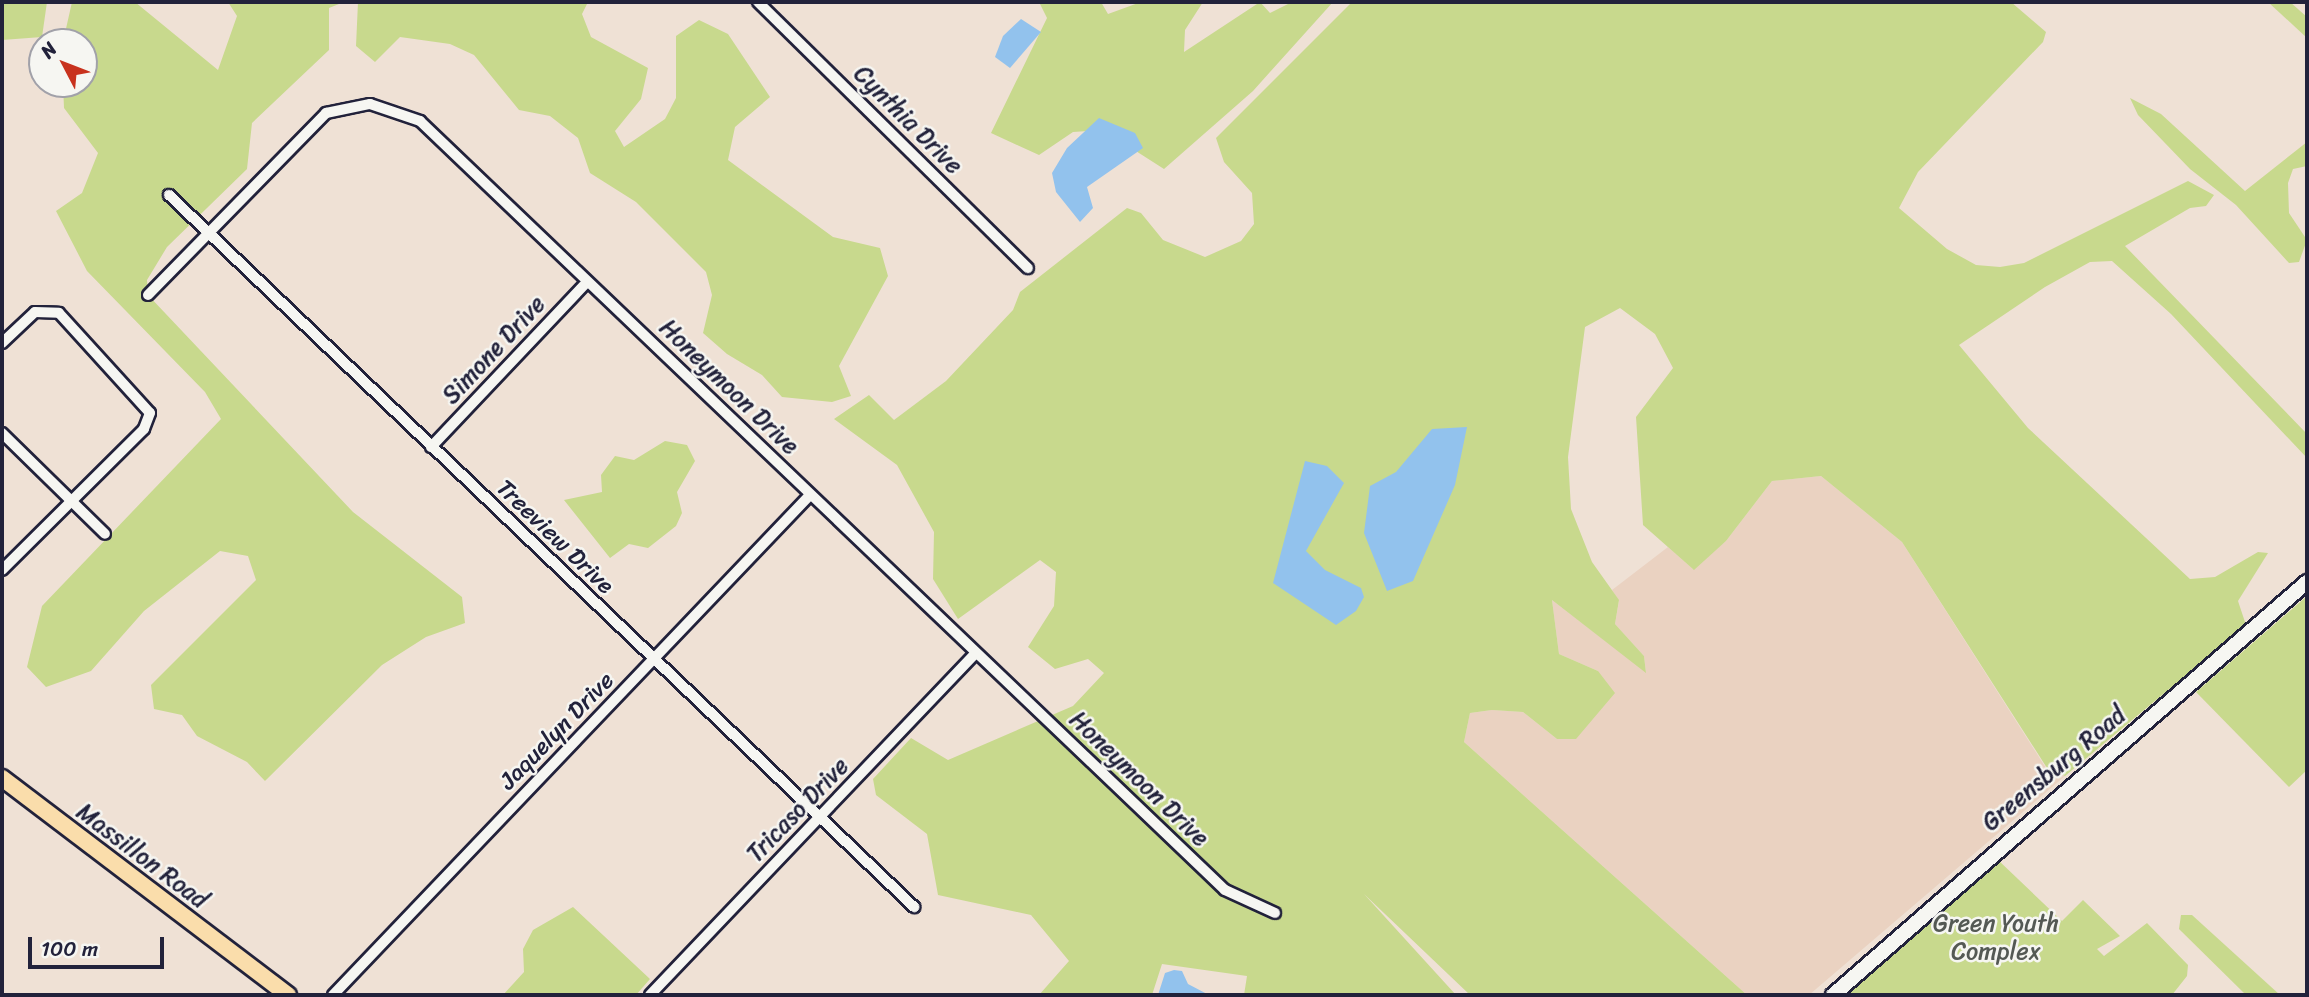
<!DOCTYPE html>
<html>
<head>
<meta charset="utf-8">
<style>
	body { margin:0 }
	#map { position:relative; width:2309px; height:997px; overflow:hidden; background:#efe1d5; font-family:Sriracha,sans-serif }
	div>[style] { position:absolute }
	.built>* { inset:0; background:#ead2c1 }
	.green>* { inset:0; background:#c8d98d }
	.water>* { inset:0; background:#92c2ed }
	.roads { filter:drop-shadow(2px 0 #22223b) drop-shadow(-2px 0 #22223b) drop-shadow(0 2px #22223b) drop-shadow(0 -2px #22223b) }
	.minor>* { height:10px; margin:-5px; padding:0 5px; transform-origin:5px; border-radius:5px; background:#f6f6f2 }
	.secondary>* { height:14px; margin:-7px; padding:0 7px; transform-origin:7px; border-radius:7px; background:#f6f6f2 }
	.primary>* { height:16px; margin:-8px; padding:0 8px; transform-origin:8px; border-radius:8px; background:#faddab }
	span { translate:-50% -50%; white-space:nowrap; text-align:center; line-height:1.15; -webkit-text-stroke:5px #f6f6f2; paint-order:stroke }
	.street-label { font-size:24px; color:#22223b }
	.park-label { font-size:24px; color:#545954 }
	.frame { position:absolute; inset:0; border:4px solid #22223b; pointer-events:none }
	.north { position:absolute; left:28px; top:28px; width:70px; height:70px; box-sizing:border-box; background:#f6f6f2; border:2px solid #a1a1a9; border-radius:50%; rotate:312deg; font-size:19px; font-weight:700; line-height:28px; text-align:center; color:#22223b }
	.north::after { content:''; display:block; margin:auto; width:24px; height:32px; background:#c8321e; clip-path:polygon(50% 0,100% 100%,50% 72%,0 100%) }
	.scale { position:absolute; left:28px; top:937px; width:136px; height:32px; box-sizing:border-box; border:4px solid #22223b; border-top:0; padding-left:9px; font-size:21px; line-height:24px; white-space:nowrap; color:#22223b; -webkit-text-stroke:5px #f6f6f2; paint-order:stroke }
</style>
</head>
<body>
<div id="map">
	<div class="built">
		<i style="clip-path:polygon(1821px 476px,1902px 542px,2046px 768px,2065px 776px,1809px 995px,1747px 995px,1464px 742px,1470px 713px,1492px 710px,1523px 712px,1557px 739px,1598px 671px,1559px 654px,1552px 600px,1646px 672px,1644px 656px,1615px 624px,1619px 601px,1612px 590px,1668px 547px,1693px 569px,1726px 541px,1772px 481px)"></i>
	</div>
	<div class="green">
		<i style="clip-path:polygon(2px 2px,47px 2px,42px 37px,2px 40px)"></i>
		<i style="clip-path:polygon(72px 2px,135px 2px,218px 70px,237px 16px,228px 2px,344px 2px,329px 8px,329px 50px,252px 123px,247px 169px,167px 247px,147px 280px,148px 295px,353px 512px,462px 597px,465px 623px,426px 637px,382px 665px,265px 781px,247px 762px,197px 736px,182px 715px,154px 709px,151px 685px,256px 580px,248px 556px,220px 551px,144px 611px,91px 671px,46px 687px,27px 667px,42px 606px,221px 419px,205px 392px,87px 271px,56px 211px,82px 193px,98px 153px,64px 108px,63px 84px,84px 84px,84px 42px,63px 42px)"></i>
		<i style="clip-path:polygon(358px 2px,588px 2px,582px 14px,591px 37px,648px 68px,641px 99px,615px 131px,624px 147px,665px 119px,676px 98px,676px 36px,699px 20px,728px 34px,770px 97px,735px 127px,728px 160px,833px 237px,880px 248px,888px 276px,839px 366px,851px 396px,832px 402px,782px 397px,762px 375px,727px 354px,703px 333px,712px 295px,706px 272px,636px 202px,590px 173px,578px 138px,550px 116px,519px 110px,474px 55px,450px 44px,400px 37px,375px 62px,356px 46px)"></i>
		<i style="clip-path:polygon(1039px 2px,1101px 2px,1108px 14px,1141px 2px,1203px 2px,1185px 30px,1184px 52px,1260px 2px,1270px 13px,1292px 2px,1333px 2px,1253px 91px,1164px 169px,1103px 130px,1073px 132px,1039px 155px,991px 133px,1047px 18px)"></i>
		<i style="clip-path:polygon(1352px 2px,2011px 2px,2046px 32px,2043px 42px,1918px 172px,1899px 208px,1947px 249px,1976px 265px,2000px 267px,2024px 263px,2188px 181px,2214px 195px,2206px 206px,2190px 208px,2125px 246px,2307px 434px,2307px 458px,2171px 314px,2112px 261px,2090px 262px,2045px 287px,1959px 345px,2028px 428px,2190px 579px,2215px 577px,2258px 552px,2268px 553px,2238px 601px,2246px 625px,2065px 776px,2047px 768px,1902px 542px,1821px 476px,1772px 481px,1726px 541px,1694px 570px,1643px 525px,1636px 417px,1673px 368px,1655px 334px,1620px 308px,1585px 327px,1568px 457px,1571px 509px,1592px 562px,1619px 600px,1615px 624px,1644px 656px,1646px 673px,1552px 600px,1559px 654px,1598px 671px,1615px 693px,1576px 739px,1557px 739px,1523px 712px,1492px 710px,1470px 713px,1464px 742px,1747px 995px,1470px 995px,1364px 894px,1456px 995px,1244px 995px,1247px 976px,1162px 964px,1152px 995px,1039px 995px,1069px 961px,1031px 915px,938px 895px,927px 834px,876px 795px,873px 779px,911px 738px,948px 760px,1073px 706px,1104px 673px,1088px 659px,1055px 669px,1028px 647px,1054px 606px,1056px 572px,1040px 560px,958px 619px,933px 579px,934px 532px,897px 465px,834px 419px,869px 395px,894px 420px,946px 381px,1013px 310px,1020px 292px,1127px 208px,1141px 213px,1163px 240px,1205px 257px,1241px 241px,1254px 224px,1252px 193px,1224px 162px,1216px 138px)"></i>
		<i style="clip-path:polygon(2268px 2px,2290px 2px,2307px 17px,2307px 38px)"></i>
		<i style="clip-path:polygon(2130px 98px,2161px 114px,2245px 191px,2307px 142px,2307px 166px,2293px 169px,2288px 183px,2289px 213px,2307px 240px,2299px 262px,2289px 263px,2236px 205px,2190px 169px,2138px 115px)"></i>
		<i style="clip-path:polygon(665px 441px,687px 445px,695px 461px,677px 492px,682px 513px,676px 526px,648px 548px,629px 544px,610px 558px,564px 500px,602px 492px,601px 475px,615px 456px,634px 460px)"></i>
		<i style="clip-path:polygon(2307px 596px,2307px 770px,2289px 787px,2196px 692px)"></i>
		<i style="clip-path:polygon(1997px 859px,2062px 921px,2083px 900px,2120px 936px,2097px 949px,2104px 956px,2147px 923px,2188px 965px,2187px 976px,2172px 995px,1841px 995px)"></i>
		<i style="clip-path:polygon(573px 907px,650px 979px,636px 995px,503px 995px,524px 972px,523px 949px,533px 930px)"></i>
		<i style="clip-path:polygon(2181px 915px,2192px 915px,2280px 995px,2246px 995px,2179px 929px)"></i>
	</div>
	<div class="water">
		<i style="clip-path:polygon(1021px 19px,1041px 32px,1010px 68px,995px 57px,1003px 36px)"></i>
		<i style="clip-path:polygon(1099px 118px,1135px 133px,1143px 148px,1087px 187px,1093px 208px,1080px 222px,1056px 192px,1052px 173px,1067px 148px)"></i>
		<i style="clip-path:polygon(1467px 427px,1455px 485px,1413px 581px,1387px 591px,1364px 533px,1370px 486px,1396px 472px,1432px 429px)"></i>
		<i style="clip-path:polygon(1305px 461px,1327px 466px,1344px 483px,1306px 551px,1325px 570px,1361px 588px,1364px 597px,1356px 611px,1336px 625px,1273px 583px)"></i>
		<i style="clip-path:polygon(1174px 970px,1182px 971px,1188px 984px,1209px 995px,1158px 995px,1165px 973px)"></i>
	</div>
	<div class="roads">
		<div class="minor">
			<i style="left:758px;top:2px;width:379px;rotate:44.6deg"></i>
			<i style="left:169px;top:195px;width:1031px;rotate:43.7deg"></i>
			<i style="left:148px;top:295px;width:255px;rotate:-45.6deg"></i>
			<i style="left:326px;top:113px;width:45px;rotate:-11.6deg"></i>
			<i style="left:370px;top:104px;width:53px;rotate:18.8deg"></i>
			<i style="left:420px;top:121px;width:1113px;rotate:43.69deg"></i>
			<i style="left:1225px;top:890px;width:55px;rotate:24.7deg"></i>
			<i style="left:2px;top:343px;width:45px;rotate:-43.2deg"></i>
			<i style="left:35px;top:312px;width:24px;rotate:2deg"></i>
			<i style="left:59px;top:313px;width:135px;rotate:47.7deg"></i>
			<i style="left:150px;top:413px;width:17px;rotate:111deg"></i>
			<i style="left:144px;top:429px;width:200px;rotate:135.2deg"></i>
			<i style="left:2px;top:433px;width:144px;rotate:44.4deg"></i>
			<i style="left:431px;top:447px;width:227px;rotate:-46.6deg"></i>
			<i style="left:333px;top:995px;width:691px;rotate:-46.35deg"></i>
			<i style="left:650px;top:995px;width:472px;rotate:-46.4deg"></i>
		</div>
		<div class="secondary">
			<i style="left:1833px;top:995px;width:629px;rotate:-41.07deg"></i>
		</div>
		<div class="primary">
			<i style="left:2px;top:778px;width:359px;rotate:37.2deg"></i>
		</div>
	</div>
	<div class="street-label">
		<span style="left:908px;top:120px;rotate:45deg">Cynthia Drive</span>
		<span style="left:494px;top:350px;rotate:-47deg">Simone Drive</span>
		<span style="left:729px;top:387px;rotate:44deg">Honeymoon Drive</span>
		<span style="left:555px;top:537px;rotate:44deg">Treeview Drive</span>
		<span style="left:557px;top:731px;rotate:-46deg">Jaquelyn Drive</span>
		<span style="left:2054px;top:769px;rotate:-40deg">Greensburg Road</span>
		<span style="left:1139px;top:779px;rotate:44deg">Honeymoon Drive</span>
		<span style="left:798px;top:810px;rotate:-46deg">Tricaso Drive</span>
		<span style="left:142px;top:856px;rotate:37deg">Massillon Road</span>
	</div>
	<div class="park-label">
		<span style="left:1996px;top:938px">Green Youth<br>Complex</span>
	</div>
	<div class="frame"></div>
	<div class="north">N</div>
	<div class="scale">100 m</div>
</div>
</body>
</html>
